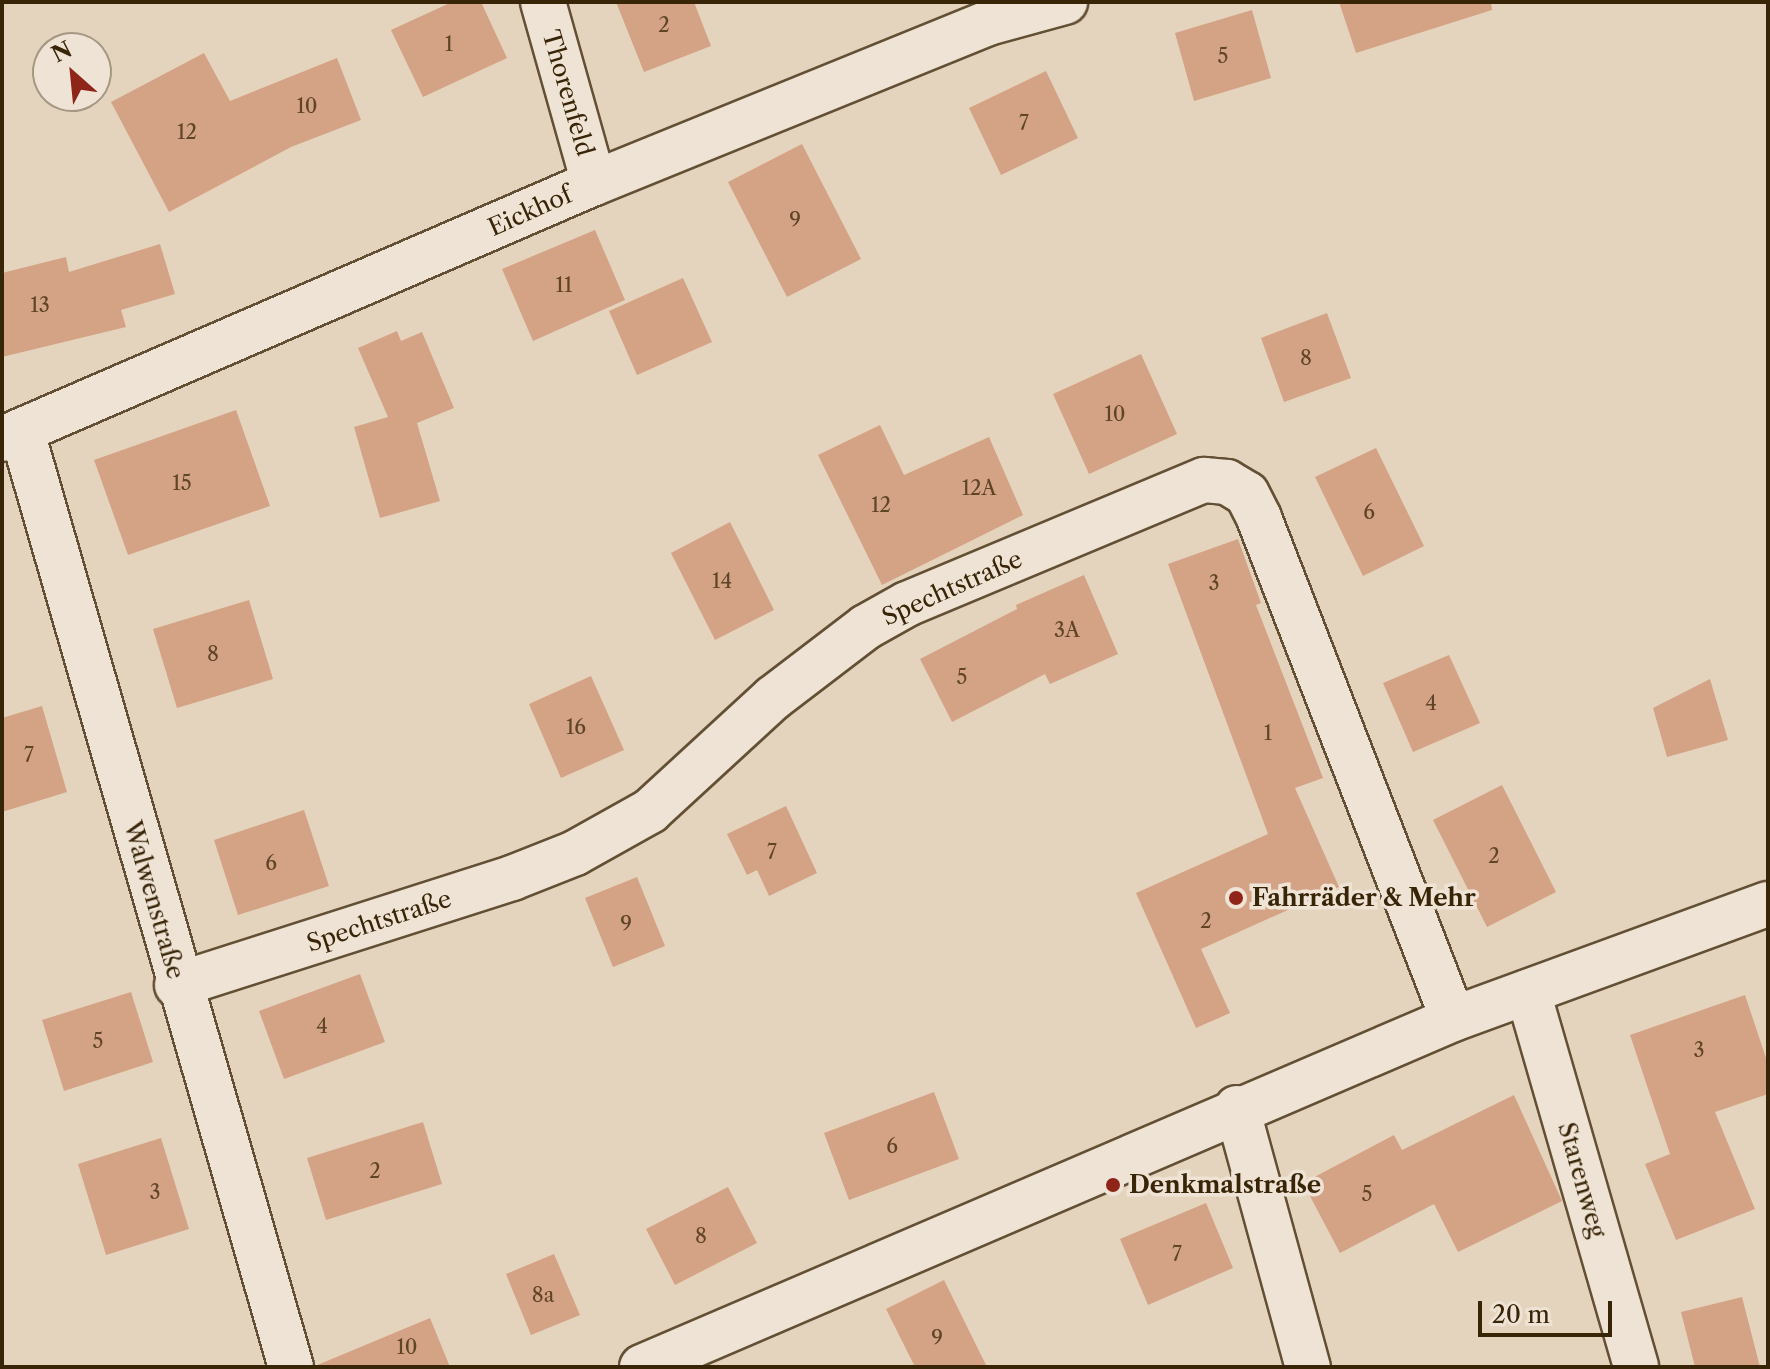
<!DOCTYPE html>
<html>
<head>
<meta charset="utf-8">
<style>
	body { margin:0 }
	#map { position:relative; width:1770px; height:1369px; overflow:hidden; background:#e5d4bd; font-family:"Libre Caslon Text",serif }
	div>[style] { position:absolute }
	.building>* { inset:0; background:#d4a285 }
	.roads { filter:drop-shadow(2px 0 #635034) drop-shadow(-2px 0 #635034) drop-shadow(0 2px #635034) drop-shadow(0 -2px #635034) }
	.minor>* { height:44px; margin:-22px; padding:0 22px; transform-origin:22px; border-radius:22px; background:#eee3d4 }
	.dots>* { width:22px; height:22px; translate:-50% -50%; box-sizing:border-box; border:4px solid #eee3d4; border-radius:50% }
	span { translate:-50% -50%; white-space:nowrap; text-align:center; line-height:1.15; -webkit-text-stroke:7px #eee3d4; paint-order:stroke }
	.number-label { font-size:20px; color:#5f4426 }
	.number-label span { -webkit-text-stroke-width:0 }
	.street-label { font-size:24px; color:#382407 }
	.poi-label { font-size:24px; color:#382407; font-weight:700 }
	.left { translate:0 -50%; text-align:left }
	.frame { position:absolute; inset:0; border:4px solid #382407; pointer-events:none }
	.north { position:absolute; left:32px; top:32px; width:80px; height:80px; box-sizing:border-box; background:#eee3d4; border:2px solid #a59782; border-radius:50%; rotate:333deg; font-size:22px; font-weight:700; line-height:32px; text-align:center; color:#382407 }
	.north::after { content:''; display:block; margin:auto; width:28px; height:36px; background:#8f2418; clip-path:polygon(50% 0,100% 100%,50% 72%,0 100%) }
	.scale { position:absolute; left:1478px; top:1301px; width:134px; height:36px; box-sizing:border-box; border:4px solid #382407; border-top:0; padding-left:10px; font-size:24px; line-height:28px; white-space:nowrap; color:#382407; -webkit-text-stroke:6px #eee3d4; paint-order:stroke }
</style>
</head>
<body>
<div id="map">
	<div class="building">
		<i style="clip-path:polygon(452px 2px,481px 2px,507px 58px,423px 97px,391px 30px)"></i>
		<i style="clip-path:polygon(616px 2px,694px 2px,711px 46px,644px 72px)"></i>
		<i style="clip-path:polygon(1339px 2px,1491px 2px,1492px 10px,1356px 53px)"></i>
		<i style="clip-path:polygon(1252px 10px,1271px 78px,1194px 101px,1175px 33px)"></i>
		<i style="clip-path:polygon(204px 53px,230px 101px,337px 58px,361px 120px,291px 147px,169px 212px,111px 102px)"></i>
		<i style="clip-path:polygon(1046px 71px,1078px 138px,1001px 175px,969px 108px)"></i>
		<i style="clip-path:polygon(802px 144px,861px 259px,787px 297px,728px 182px)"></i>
		<i style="clip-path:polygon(595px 230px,625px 300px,533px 341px,502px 269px)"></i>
		<i style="clip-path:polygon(160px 244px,175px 294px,121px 310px,126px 327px,2px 357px,2px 273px,66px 257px,69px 272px)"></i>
		<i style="clip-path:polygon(683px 278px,712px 342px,637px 375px,609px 311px)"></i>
		<i style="clip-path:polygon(1327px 313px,1351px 378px,1284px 402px,1261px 338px)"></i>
		<i style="clip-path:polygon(397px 331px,401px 341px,422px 332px,454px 408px,417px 423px,440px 501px,380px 518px,354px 427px,388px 417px,358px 348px)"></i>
		<i style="clip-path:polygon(1141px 354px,1177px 434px,1089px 474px,1053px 394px)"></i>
		<i style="clip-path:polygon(236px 410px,270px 506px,128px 555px,94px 460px)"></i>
		<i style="clip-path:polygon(880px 425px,904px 475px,989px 437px,1023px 515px,882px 585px,818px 455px)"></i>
		<i style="clip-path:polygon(1376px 448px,1424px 546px,1363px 576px,1315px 477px)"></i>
		<i style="clip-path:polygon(730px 522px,774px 610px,715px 640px,671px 553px)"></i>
		<i style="clip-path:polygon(1238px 539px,1261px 603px,1256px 605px,1323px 778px,1295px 788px,1339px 887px,1201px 949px,1230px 1013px,1196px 1028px,1136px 893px,1268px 834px,1168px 564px)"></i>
		<i style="clip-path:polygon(1084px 575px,1118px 654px,1050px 684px,1045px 674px,952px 722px,920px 659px,1017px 609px,1016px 605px)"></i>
		<i style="clip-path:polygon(249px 600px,273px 679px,177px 708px,153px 629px)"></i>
		<i style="clip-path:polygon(1449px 655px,1480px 723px,1413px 752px,1383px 683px)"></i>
		<i style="clip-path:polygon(591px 676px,624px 750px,561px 778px,529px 704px)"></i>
		<i style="clip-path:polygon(1710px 679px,1728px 740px,1667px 757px,1653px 708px)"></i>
		<i style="clip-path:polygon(42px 706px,67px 792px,2px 812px,2px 718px)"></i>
		<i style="clip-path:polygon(1502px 785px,1556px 892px,1487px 927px,1433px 820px)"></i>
		<i style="clip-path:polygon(786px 806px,817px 873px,769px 896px,757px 870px,747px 875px,727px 834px)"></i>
		<i style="clip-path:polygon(304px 810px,329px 886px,238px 915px,214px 840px)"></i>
		<i style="clip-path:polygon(637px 877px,665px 946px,613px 967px,585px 898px)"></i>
		<i style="clip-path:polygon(360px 974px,385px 1042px,284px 1079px,259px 1011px)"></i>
		<i style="clip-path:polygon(131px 992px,153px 1062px,64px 1091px,42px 1020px)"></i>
		<i style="clip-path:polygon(1745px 995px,1768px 1064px,1768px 1094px,1715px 1112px,1755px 1209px,1676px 1240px,1645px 1164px,1670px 1154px,1630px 1035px)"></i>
		<i style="clip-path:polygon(934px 1092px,959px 1159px,849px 1200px,824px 1133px)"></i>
		<i style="clip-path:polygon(1514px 1095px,1562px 1201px,1458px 1252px,1434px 1204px,1340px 1253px,1303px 1183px,1394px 1135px,1402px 1150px)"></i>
		<i style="clip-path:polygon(423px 1122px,442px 1184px,326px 1220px,307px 1158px)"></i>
		<i style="clip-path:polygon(161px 1138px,189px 1229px,106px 1255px,78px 1164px)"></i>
		<i style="clip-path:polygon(728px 1187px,757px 1243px,675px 1285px,646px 1229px)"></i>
		<i style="clip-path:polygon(1206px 1203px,1233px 1268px,1148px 1305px,1120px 1239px)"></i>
		<i style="clip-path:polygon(554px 1254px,580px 1315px,531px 1335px,506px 1274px)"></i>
		<i style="clip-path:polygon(944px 1280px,987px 1367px,915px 1367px,886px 1309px)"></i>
		<i style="clip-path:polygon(1742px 1297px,1760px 1367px,1695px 1367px,1681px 1312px)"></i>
		<i style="clip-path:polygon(430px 1318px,450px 1367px,315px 1367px,315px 1366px)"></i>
	</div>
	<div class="roads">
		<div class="minor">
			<i style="left:543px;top:2px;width:188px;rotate:74.3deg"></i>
			<i style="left:22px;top:432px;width:973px;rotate:73.95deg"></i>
			<i style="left:2px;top:439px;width:645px;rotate:-23.39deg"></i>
			<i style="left:594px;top:183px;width:425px;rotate:-22.1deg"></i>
			<i style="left:988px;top:23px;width:80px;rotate:-15.3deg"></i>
			<i style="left:177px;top:985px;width:352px;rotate:-17.7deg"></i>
			<i style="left:512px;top:878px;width:68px;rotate:-21.6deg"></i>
			<i style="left:575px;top:853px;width:86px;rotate:-29.2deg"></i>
			<i style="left:650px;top:811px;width:167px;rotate:-42.6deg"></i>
			<i style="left:773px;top:698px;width:117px;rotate:-37.4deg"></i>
			<i style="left:866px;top:627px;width:47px;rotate:-29.3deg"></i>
			<i style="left:907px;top:604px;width:322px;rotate:-22.7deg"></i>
			<i style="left:1204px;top:480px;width:23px;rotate:5deg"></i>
			<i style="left:1227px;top:482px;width:23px;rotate:31deg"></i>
			<i style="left:1247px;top:494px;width:27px;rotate:63deg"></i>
			<i style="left:1259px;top:518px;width:537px;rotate:68.83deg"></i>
			<i style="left:1528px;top:992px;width:390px;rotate:73.9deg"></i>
			<i style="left:1237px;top:1108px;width:269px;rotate:74.7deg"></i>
			<i style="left:642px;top:1367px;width:883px;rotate:-23.22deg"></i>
			<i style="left:1453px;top:1019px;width:335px;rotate:-20.1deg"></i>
		</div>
	</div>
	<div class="dots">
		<i style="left:1236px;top:898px;background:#8f2418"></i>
		<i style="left:1113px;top:1185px;background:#8f2418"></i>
	</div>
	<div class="number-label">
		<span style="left:664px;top:25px">2</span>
		<span style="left:449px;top:44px">1</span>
		<span style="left:1223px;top:56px">5</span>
		<span style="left:307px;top:106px">10</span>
		<span style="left:1024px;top:123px">7</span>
		<span style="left:187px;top:132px">12</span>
		<span style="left:795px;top:220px">9</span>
		<span style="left:564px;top:285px">11</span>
		<span style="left:40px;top:305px">13</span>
		<span style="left:1306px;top:358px">8</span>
		<span style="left:1115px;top:414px">10</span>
		<span style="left:182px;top:483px">15</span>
		<span style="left:979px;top:488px">12A</span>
		<span style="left:881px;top:505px">12</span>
		<span style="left:1369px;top:512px">6</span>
		<span style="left:722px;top:581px">14</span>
		<span style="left:1214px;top:583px">3</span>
		<span style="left:1067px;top:630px">3A</span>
		<span style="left:213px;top:654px">8</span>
		<span style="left:962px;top:677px">5</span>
		<span style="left:1431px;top:703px">4</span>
		<span style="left:576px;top:727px">16</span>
		<span style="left:1268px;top:733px">1</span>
		<span style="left:29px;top:755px">7</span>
		<span style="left:772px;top:852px">7</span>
		<span style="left:1494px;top:856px">2</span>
		<span style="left:271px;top:863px">6</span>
		<span style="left:1206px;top:921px">2</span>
		<span style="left:626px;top:924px">9</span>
		<span style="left:322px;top:1026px">4</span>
		<span style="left:98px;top:1041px">5</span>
		<span style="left:1699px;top:1050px">3</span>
		<span style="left:892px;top:1146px">6</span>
		<span style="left:375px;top:1171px">2</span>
		<span style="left:155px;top:1192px">3</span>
		<span style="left:1367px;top:1194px">5</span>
		<span style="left:701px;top:1236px">8</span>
		<span style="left:1177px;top:1254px">7</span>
		<span style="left:543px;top:1295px">8a</span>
		<span style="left:937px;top:1338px">9</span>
		<span style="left:407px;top:1347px">10</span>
	</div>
	<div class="street-label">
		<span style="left:568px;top:93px;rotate:74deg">Thorenfeld</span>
		<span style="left:530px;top:211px;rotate:-24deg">Eickhof</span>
		<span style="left:952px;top:588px;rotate:-24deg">Spechtstraße</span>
		<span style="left:154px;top:900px;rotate:74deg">Walwenstraße</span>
		<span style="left:379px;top:921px;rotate:-18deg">Spechtstraße</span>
		<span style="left:1582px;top:1180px;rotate:74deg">Starenweg</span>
	</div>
	<div class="poi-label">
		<span class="left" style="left:1252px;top:898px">Fahrräder &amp; Mehr</span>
		<span class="left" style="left:1129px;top:1185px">Denkmalstraße</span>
	</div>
	<div class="frame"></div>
	<div class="north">N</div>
	<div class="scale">20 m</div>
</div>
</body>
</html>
